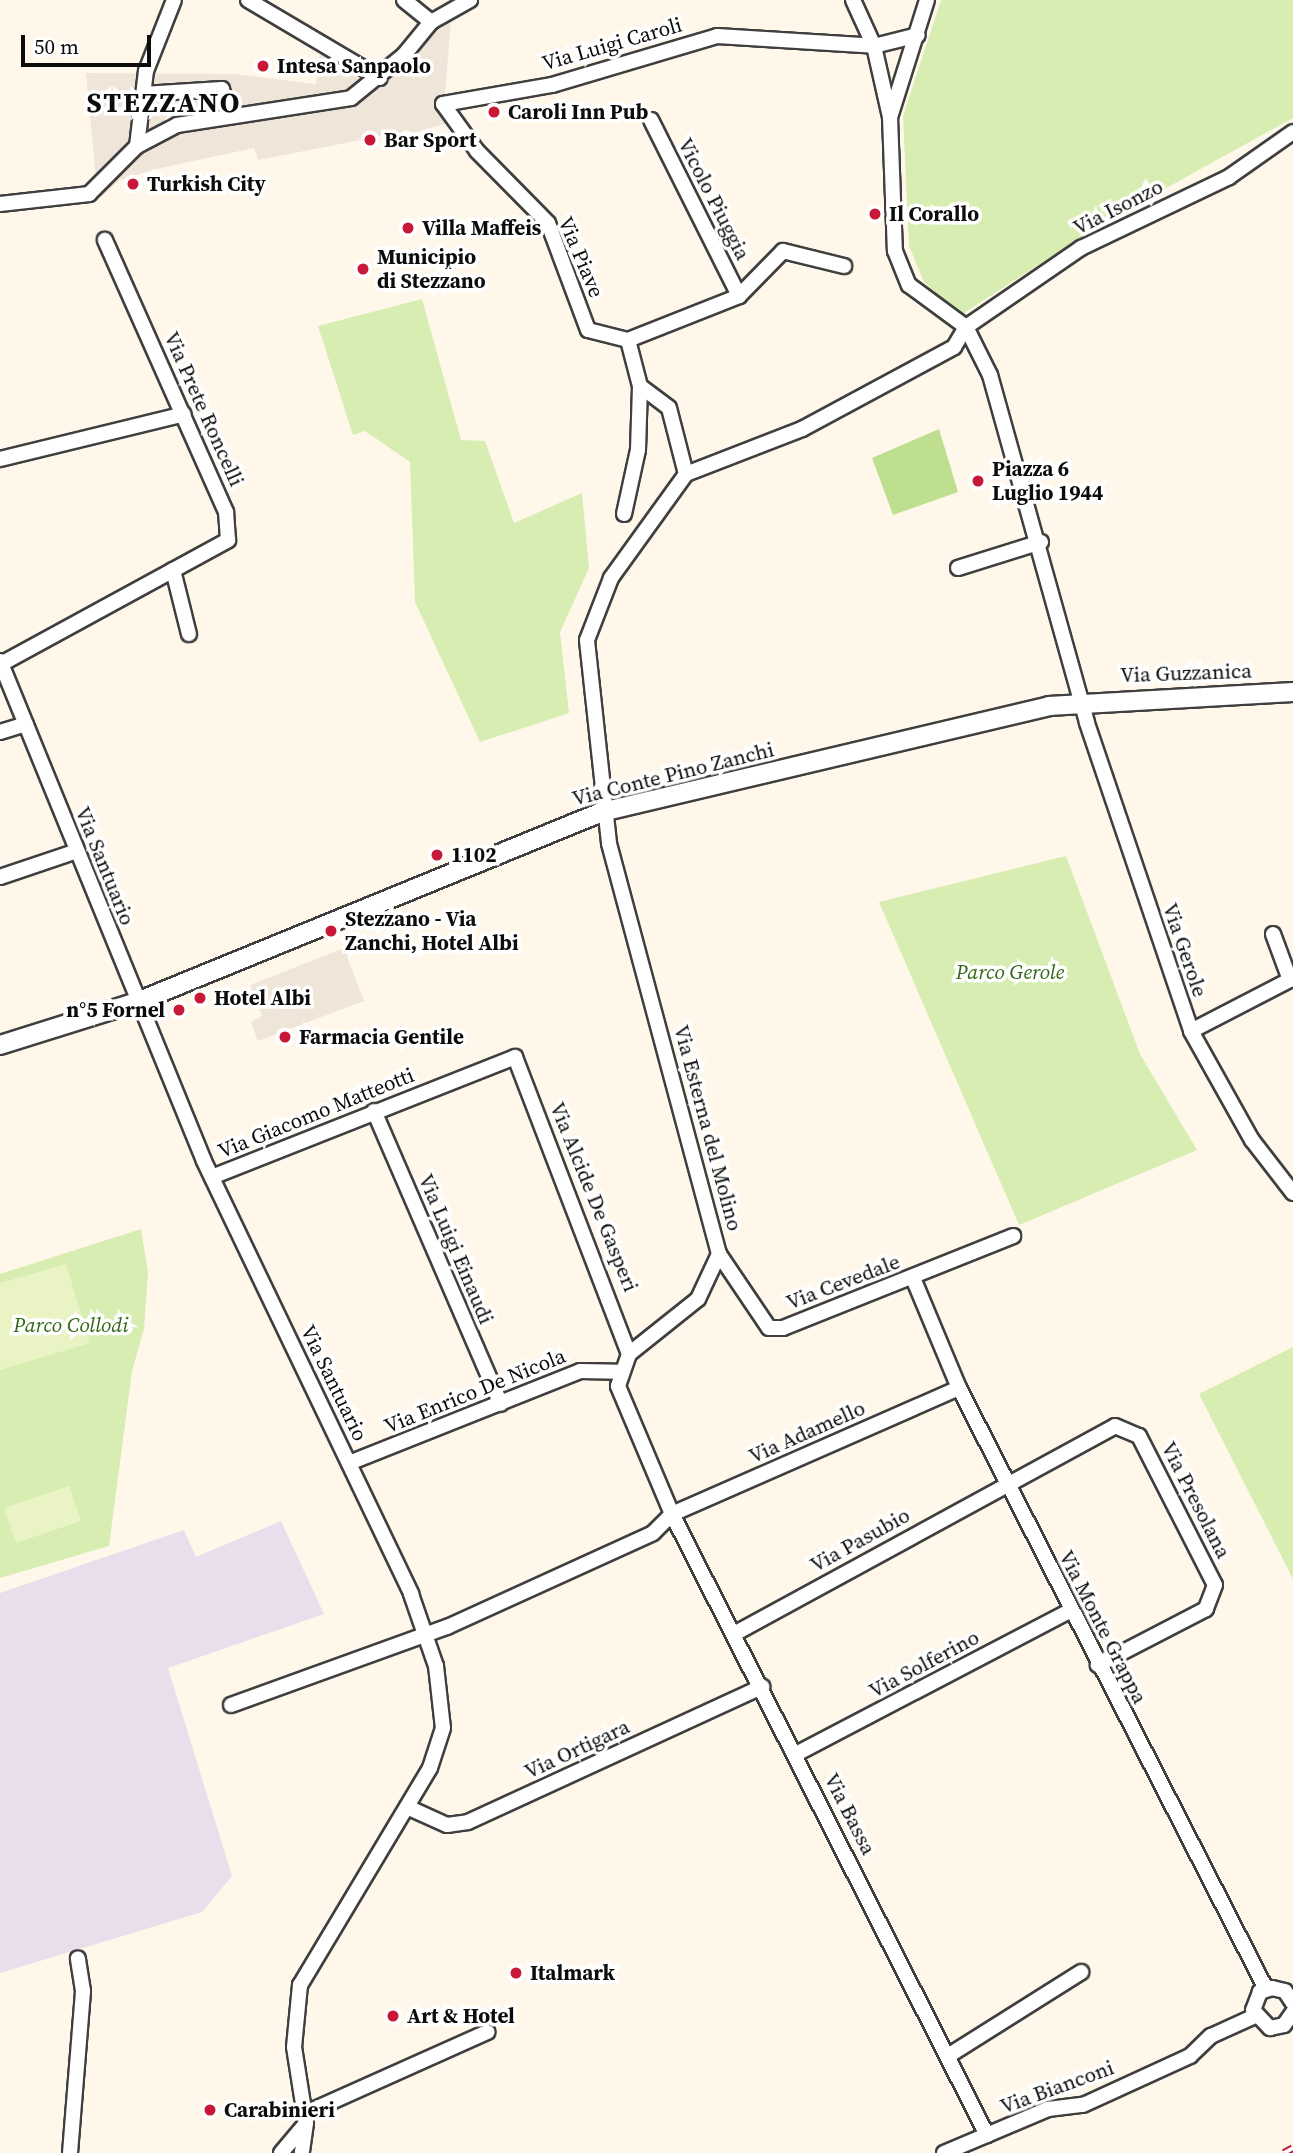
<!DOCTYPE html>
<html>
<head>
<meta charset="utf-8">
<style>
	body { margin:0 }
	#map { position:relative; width:1293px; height:2153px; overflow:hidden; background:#fff8ea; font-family:"Source Serif 4",serif }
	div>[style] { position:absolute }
	.industrial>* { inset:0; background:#e9deec }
	.green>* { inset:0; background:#d7edb1 }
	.forest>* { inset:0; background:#bddf8f }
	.pitch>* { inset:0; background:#e9f3c3 }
	.plaza>* { inset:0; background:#efe6d9 }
	.roads { filter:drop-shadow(2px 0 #3f3f3f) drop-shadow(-2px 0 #3f3f3f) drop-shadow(0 2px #3f3f3f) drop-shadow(0 -2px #3f3f3f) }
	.minor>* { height:14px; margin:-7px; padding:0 7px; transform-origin:7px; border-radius:7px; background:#fff }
	.tertiary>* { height:18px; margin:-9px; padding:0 9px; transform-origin:9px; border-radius:9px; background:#fff }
	.rail>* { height:8px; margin-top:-4px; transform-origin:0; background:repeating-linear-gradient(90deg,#fff 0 16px,#c71837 0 32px); box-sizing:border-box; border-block:2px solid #c71837 }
	.dots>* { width:19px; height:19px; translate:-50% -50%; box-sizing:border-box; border:4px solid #fff; border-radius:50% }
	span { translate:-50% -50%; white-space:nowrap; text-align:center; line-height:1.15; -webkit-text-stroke:7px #fff; paint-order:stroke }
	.street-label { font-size:21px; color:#0c0c0c }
	.poi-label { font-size:21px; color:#0c0c0c; font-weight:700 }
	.left { translate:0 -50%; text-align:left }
	.right { translate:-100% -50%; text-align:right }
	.park-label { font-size:21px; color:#326817; font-style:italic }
	.district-label { font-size:28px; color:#0c0c0c; font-weight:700; letter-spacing:2px }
	.scale { position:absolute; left:21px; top:35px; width:130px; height:32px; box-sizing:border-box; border:4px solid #0c0c0c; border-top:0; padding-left:9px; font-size:21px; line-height:24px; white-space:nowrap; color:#0c0c0c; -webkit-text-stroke:5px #fff; paint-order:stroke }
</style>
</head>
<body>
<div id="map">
	<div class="industrial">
		<i style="clip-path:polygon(281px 1521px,324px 1614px,168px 1668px,232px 1876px,202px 1912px,0 1973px,0 1593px,184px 1530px,196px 1557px)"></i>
	</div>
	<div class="green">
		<i style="clip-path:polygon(941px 0,1293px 0,1293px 118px,1103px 223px,961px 315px,924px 282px,909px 246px,903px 116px)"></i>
		<i style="clip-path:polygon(422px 299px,461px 440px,485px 441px,514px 523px,582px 493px,589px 568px,560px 632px,569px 713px,480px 742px,415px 602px,410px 462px,365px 431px,353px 435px,318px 326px)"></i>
		<i style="clip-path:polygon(1066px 856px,1140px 1054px,1197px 1150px,1019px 1225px,879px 902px)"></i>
		<i style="clip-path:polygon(141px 1229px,148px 1272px,144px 1329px,132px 1371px,109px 1546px,0 1578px,0 1274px)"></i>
		<i style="clip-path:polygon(1293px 1347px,1293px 1579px,1199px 1394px)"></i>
	</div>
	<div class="forest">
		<i style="clip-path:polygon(939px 429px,958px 492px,893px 515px,872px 458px)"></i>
	</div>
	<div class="pitch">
		<i style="clip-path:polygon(66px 1264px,90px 1343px,0 1370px,0 1283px)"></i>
		<i style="clip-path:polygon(69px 1486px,81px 1521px,16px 1543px,4px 1508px)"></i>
	</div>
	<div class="plaza">
		<i style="clip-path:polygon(451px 21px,445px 94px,453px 115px,447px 123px,390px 140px,387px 135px,258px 160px,254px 148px,156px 169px,120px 180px,101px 197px,97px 191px,86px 73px,234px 74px,316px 84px,321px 45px,374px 74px,420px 22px)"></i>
		<i style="clip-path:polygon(344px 948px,364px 1001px,258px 1041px,251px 1022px,262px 1016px,250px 985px)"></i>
	</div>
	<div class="roads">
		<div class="minor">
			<i style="left:248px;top:0;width:153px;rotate:30.6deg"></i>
			<i style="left:404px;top:0;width:35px;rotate:39deg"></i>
			<i style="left:853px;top:0;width:51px;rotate:65.5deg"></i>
			<i style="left:874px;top:46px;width:73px;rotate:77.3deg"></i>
			<i style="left:927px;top:0;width:123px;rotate:107.5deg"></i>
			<i style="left:890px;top:117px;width:134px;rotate:87.9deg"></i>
			<i style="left:895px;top:251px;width:37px;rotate:68deg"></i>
			<i style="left:909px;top:285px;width:71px;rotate:36.4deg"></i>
			<i style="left:966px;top:327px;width:54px;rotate:63.4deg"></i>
			<i style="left:990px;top:375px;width:361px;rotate:74.4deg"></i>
			<i style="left:1087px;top:723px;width:325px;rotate:71.3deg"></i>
			<i style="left:1191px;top:1031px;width:125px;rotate:60.8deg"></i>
			<i style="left:1252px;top:1140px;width:67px;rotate:52.3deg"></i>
			<i style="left:143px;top:94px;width:79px;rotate:-3.6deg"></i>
			<i style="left:222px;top:89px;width:27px;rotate:75deg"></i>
			<i style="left:443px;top:104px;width:111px;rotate:-9.9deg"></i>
			<i style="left:552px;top:85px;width:172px;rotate:-16.5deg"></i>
			<i style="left:717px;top:36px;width:157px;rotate:3.6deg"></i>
			<i style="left:874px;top:46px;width:45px;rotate:-14deg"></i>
			<i style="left:443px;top:104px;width:58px;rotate:54.1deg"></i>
			<i style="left:477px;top:151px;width:101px;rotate:45.4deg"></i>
			<i style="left:548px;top:223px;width:114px;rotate:69.5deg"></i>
			<i style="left:588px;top:330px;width:41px;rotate:14deg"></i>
			<i style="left:628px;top:340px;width:48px;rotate:75.4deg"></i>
			<i style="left:640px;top:386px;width:36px;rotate:37deg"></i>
			<i style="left:669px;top:408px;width:68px;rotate:75.6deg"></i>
			<i style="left:651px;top:120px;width:197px;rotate:63.4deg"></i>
			<i style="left:137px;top:146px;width:76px;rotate:-83.2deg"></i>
			<i style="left:146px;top:71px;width:76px;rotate:-68.5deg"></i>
			<i style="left:0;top:204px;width:90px;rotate:-6.4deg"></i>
			<i style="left:89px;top:194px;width:68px;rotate:-45deg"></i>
			<i style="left:137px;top:146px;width:45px;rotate:-27.7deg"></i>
			<i style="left:177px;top:125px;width:176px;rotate:-8.8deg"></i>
			<i style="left:351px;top:98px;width:68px;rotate:-39.1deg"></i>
			<i style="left:404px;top:55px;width:43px;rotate:-50.7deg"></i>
			<i style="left:431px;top:22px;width:45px;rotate:-29.4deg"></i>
			<i style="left:628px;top:340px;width:119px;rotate:-21.6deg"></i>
			<i style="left:739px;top:296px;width:63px;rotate:-45.6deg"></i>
			<i style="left:783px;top:251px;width:63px;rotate:13.8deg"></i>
			<i style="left:0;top:459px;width:189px;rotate:-13.7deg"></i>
			<i style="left:624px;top:514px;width:66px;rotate:-77.7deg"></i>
			<i style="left:638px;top:450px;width:64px;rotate:-88.2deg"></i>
			<i style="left:958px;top:568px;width:87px;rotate:-17.4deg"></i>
			<i style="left:173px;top:570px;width:66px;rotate:76deg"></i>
			<i style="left:0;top:661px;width:540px;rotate:67.8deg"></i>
			<i style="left:204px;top:1161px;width:480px;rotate:64.4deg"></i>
			<i style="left:411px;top:1594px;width:76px;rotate:70.9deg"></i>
			<i style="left:436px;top:1666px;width:62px;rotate:83.6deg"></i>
			<i style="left:443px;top:1728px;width:42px;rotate:108deg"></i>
			<i style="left:430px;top:1768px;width:253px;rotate:120.9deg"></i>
			<i style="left:300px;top:1985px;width:62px;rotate:95.5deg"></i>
			<i style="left:294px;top:2047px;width:77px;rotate:81deg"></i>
			<i style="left:306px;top:2123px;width:30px;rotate:98deg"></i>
			<i style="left:1px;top:664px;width:259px;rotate:-28.6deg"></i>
			<i style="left:228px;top:540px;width:28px;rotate:-94deg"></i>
			<i style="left:226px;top:512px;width:298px;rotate:-114deg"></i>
			<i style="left:0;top:732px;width:27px;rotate:-17deg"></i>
			<i style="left:0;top:877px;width:81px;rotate:-18.7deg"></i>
			<i style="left:1191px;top:1031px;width:111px;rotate:-27.3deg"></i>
			<i style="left:1290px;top:980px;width:49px;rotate:-110.3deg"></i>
			<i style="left:374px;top:1111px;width:319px;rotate:66.6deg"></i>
			<i style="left:212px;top:1177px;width:326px;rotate:-21.6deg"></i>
			<i style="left:515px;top:1057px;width:318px;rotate:69deg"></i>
			<i style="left:719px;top:1254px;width:89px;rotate:56deg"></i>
			<i style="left:769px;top:1328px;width:14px"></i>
			<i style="left:783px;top:1328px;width:248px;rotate:-21.8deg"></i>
			<i style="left:913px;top:1278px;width:119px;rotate:67.3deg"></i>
			<i style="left:959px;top:1388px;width:675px;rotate:62.94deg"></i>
			<i style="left:349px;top:1463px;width:249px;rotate:-21.7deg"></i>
			<i style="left:580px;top:1371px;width:39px;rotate:1deg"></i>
			<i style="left:672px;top:1514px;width:313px;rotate:-23.7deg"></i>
			<i style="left:734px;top:1634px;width:434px;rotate:-28.6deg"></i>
			<i style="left:1115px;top:1426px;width:26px;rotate:23deg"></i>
			<i style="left:1139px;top:1436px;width:167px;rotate:63deg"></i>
			<i style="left:1215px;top:1585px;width:26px;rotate:111deg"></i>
			<i style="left:1206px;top:1609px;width:122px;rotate:152.6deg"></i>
			<i style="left:231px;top:1705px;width:230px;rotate:-19.9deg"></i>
			<i style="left:447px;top:1627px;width:226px;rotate:-24.5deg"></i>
			<i style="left:653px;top:1533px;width:27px;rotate:-45deg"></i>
			<i style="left:796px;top:1754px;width:310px;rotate:-27.6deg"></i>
			<i style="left:407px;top:1807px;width:44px;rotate:24.2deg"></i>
			<i style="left:447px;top:1825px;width:21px;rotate:-8deg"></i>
			<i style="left:468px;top:1822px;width:324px;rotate:-24.7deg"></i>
			<i style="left:1293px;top:2003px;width:14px;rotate:-124deg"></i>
			<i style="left:1285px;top:1991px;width:13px;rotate:-167deg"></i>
			<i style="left:1272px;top:1988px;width:13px;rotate:162deg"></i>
			<i style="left:1260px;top:1992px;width:19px;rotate:111deg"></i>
			<i style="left:1253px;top:2010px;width:25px;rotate:47deg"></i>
			<i style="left:1270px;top:2028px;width:14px;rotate:-12deg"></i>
			<i style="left:1284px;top:2025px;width:16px;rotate:-55deg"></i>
			<i style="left:951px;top:2054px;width:154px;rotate:-32.2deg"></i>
			<i style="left:304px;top:2114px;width:201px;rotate:-24.1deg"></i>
			<i style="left:987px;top:2135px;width:696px;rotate:-116.9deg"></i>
			<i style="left:672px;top:1514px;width:139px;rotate:-112.9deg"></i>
			<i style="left:618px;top:1386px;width:34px;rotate:-71deg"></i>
			<i style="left:629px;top:1354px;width:88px;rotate:-38.6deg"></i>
			<i style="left:698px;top:1299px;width:50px;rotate:-65deg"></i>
			<i style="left:719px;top:1254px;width:425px;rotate:-105deg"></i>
			<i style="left:609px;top:843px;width:204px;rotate:-96.2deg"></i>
			<i style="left:587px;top:640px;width:66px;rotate:-68.8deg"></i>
			<i style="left:611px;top:578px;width:128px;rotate:-54.2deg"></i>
			<i style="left:686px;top:474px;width:124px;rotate:-21.2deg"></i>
			<i style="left:802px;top:429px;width:173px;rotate:-28.3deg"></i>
			<i style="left:954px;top:347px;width:23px;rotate:-59deg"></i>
			<i style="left:966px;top:327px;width:140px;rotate:-34.5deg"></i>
			<i style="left:1081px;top:248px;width:164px;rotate:-25.6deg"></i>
			<i style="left:1229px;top:177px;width:78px;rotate:-35.1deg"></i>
			<i style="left:70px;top:2153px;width:163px;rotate:-85.4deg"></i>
			<i style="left:83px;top:1991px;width:33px;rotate:-99deg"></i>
			<i style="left:281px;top:2153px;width:38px;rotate:-50deg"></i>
			<i style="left:944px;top:2153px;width:113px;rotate:-22.9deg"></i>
			<i style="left:1048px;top:2109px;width:35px;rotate:-7deg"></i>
			<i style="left:1083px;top:2105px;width:118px;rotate:-24.6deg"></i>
			<i style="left:1190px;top:2056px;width:29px;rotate:-44deg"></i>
			<i style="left:1211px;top:2036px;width:48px;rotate:-24.4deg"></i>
		</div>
		<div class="tertiary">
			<i style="left:0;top:1045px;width:144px;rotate:-17.4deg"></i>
			<i style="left:137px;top:1002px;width:502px;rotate:-22.23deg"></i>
			<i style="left:602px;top:812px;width:459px;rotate:-13.3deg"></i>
			<i style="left:1049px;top:706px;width:244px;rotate:-3.3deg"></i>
		</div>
	</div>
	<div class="rail">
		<i style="left:1284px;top:2153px;width:10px;rotate:-29deg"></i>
	</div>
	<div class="dots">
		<i style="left:263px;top:66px;background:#c71837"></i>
		<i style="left:494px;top:112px;background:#c71837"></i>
		<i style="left:370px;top:140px;background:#c71837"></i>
		<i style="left:133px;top:184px;background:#c71837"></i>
		<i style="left:875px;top:214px;background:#c71837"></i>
		<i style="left:408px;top:228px;background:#c71837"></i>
		<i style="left:363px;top:269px;background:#c71837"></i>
		<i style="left:978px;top:481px;background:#c71837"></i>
		<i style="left:437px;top:855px;background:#c71837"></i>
		<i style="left:331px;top:931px;background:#c71837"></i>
		<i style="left:200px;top:998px;background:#c71837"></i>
		<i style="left:179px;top:1010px;background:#c71837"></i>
		<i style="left:285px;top:1037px;background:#c71837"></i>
		<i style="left:516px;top:1973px;background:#c71837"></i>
		<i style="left:393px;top:2016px;background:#c71837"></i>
		<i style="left:210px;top:2110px;background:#c71837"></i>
	</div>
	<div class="street-label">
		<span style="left:612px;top:44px;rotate:-16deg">Via Luigi Caroli</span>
		<span style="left:714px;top:199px;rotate:63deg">Vicolo Piuggia</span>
		<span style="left:1118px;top:207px;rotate:-27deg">Via Isonzo</span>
		<span style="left:581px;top:257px;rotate:67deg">Via Piave</span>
		<span style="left:204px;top:409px;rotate:66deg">Via Prete Roncelli</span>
		<span style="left:1186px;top:673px;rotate:-2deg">Via Guzzanica</span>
		<span style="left:673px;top:774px;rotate:-14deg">Via Conte Pino Zanchi</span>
		<span style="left:105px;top:866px;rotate:68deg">Via Santuario</span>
		<span style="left:1185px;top:950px;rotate:71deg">Via Gerole</span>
		<span style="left:316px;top:1113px;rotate:-22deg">Via Giacomo Matteotti</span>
		<span style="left:708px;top:1128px;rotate:75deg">Via Esterna del Molino</span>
		<span style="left:594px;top:1197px;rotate:68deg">Via Alcide De Gasperi</span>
		<span style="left:456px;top:1249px;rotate:67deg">Via Luigi Einaudi</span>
		<span style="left:843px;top:1282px;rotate:-21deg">Via Cevedale</span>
		<span style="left:334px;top:1383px;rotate:64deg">Via Santuario</span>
		<span style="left:475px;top:1391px;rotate:-22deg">Via Enrico De Nicola</span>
		<span style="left:807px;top:1432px;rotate:-24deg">Via Adamello</span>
		<span style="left:1196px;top:1500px;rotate:63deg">Via Presolana</span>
		<span style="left:860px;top:1540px;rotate:-29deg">Via Pasubio</span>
		<span style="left:1103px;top:1627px;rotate:63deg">Via Monte Grappa</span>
		<span style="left:924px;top:1664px;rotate:-28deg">Via Solferino</span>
		<span style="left:577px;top:1749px;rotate:-25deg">Via Ortigara</span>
		<span style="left:850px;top:1814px;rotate:63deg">Via Bassa</span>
		<span style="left:1057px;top:2087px;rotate:-20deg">Via Bianconi</span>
	</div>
	<div class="poi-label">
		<span class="left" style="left:277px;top:66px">Intesa Sanpaolo</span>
		<span class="left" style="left:508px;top:112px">Caroli Inn Pub</span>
		<span class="left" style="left:384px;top:140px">Bar Sport</span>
		<span class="left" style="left:147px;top:184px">Turkish City</span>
		<span class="left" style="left:889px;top:214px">Il Corallo</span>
		<span class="left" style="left:422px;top:228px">Villa Maffeis</span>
		<span class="left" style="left:377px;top:269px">Municipio<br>di Stezzano</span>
		<span class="left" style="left:992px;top:481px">Piazza 6<br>Luglio 1944</span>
		<span class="left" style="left:451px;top:855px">1102</span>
		<span class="left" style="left:345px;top:931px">Stezzano - Via<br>Zanchi, Hotel Albi</span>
		<span class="left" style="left:214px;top:998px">Hotel Albi</span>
		<span class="right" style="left:165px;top:1010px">n°5 Fornel</span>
		<span class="left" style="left:299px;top:1037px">Farmacia Gentile</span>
		<span class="left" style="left:530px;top:1973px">Italmark</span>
		<span class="left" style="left:407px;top:2016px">Art &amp; Hotel</span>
		<span class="left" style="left:224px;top:2110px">Carabinieri</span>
	</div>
	<div class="park-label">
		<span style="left:1010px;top:972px">Parco Gerole</span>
		<span style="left:71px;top:1325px">Parco Collodi</span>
	</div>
	<div class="district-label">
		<span style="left:164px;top:102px">STEZZANO</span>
	</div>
	<div class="scale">50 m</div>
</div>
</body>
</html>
